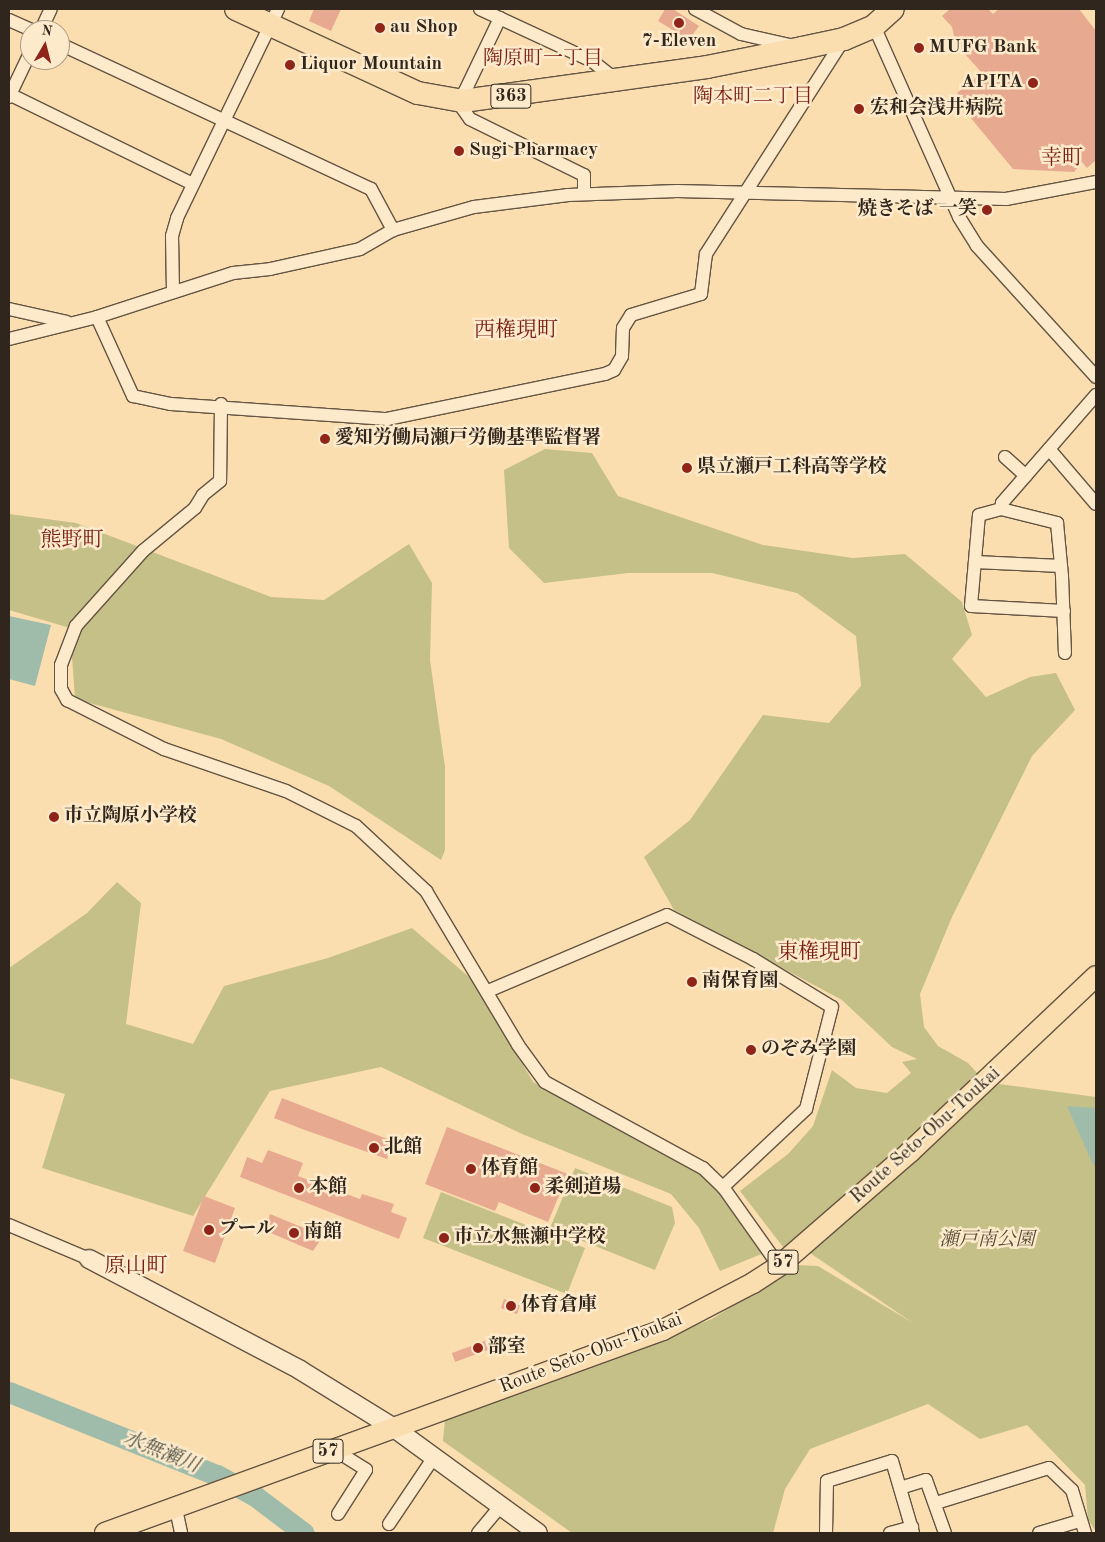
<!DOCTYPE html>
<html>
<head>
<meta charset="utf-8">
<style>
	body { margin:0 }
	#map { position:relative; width:1105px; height:1542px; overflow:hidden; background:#fbdeaf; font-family:"Old Standard TT","Noto Serif JP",serif }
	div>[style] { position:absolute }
	.green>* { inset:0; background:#c4c087 }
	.water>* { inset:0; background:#9fbcaa }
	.river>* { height:21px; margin:-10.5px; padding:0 10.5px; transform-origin:10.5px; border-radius:10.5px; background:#9fbcaa }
	.building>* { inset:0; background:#e8a991 }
	.roads { filter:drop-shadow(1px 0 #645442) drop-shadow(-1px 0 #645442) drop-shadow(0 1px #645442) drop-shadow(0 -1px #645442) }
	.street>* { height:12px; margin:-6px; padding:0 6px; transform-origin:6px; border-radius:6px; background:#fceacb }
	.secondary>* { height:18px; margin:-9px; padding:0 9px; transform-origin:9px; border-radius:9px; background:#fceacb }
	.primary>* { height:20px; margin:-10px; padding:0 10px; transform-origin:10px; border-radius:10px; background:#fbdeaf }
	.highway>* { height:22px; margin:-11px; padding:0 11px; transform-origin:11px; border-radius:11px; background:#fbdeaf }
	.dots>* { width:14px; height:14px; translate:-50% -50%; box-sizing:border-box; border:2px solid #fceacb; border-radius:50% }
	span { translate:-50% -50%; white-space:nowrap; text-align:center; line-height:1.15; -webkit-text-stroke:5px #fceacb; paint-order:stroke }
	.shield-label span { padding:1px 4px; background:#fceacb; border:1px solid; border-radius:4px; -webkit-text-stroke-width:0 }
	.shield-label { font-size:18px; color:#31261d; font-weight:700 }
	.poi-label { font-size:19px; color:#31261d; font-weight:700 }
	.left { translate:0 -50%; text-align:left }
	.right { translate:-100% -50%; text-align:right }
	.street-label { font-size:19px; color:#31261d }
	.park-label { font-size:19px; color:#564c38; font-style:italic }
	.neighbourhood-label { font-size:20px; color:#7a1f14 }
	.water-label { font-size:20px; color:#525347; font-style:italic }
	.quarter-label { font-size:21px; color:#7a1f14 }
	.frame { position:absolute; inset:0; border:10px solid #31261d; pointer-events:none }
	.north { position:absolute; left:20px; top:20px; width:50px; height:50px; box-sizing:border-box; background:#fceacb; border:1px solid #ab9c85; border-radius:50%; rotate:8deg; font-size:14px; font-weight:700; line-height:20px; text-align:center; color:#31261d }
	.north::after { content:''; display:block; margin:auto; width:18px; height:22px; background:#8f2418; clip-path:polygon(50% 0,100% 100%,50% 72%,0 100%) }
</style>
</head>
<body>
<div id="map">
	<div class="green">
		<i style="clip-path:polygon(545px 449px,592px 453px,618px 496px,763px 545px,853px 558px,905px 554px,962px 602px,972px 635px,952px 659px,986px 697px,1030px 677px,1056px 673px,1075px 710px,1032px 756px,952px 917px,920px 994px,924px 1027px,938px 1046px,968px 1063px,979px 1075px,786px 1251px,740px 1191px,788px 1154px,813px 1126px,832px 1070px,856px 1088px,887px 1093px,911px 1073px,902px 1062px,917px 1059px,892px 1047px,842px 1000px,674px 910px,644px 857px,690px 820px,763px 715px,829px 723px,861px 686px,856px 636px,797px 593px,712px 573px,628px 573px,544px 583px,509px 548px,504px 470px)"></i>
		<i style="clip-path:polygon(9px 514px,76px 523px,271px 597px,324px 600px,409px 544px,432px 583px,430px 660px,445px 767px,445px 850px,441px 860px,329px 786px,221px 739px,75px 699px,70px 628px,9px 610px)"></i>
		<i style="clip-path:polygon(117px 882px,141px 903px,126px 1024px,193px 1044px,224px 986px,328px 958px,412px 928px,476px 983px,533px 1082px,714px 1179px,764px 1253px,720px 1271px,699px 1228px,671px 1194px,522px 1134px,381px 1067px,270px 1091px,193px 1216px,42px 1168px,65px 1094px,9px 1078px,9px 968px,87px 913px)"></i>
		<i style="clip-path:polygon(999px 1084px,1096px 1097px,1096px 1532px,1088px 1519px,1085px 1485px,1027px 1425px,980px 1439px,928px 1404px,810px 1449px,785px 1489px,773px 1533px,572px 1533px,443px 1441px,445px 1419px,712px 1319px,797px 1265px,818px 1266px,913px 1323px,810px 1253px)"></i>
		<i style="clip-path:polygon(575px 1168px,672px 1207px,675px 1223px,655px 1270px,550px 1228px)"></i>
		<i style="clip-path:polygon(441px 1192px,585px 1248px,567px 1294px,423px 1238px)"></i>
	</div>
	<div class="water">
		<i style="clip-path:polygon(9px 616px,51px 625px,35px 686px,9px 679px)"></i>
		<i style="clip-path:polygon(1067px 1106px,1096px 1108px,1096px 1169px,1091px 1160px)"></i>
	</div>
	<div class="river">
		<i style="left:9px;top:1392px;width:224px;rotate:21.8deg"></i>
		<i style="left:217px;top:1475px;width:43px;rotate:28.9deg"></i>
		<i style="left:255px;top:1496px;width:61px;rotate:37.1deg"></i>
	</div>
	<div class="building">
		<i style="clip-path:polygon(314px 9px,341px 9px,331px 31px,309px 21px)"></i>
		<i style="clip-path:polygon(665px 9px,673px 9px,699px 26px,689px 40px,658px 21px)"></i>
		<i style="clip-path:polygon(950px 9px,988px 9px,993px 14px,999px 9px,1079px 9px,1096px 31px,1096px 160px,1087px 168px,1082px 162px,1074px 172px,1013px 169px,970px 117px,974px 112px,957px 93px,982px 73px,956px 44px,952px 27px,942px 16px)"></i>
		<i style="clip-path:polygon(282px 1098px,395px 1142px,387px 1159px,302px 1129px,274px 1118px)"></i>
		<i style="clip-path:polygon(447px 1127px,568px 1174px,548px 1222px,499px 1202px,495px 1211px,425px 1184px)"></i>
		<i style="clip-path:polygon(268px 1150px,303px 1163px,298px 1176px,360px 1199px,362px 1194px,394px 1204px,391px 1212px,407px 1218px,399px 1239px,240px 1177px,247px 1157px,262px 1163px)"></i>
		<i style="clip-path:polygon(204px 1196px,235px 1208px,215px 1263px,183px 1251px)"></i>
		<i style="clip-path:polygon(270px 1214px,323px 1236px,313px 1251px,266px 1231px)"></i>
		<i style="clip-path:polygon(504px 1299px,520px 1305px,517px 1314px,501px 1308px)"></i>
		<i style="clip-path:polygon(501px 1335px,504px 1344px,455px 1362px,452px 1353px)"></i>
	</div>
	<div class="roads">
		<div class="street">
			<i style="left:480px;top:9px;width:123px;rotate:24.9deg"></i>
			<i style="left:592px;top:61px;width:33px;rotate:38deg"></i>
			<i style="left:695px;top:9px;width:52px;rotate:28.5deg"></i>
			<i style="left:741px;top:34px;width:49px;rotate:12.9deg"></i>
			<i style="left:500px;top:18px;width:81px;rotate:115.6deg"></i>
			<i style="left:465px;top:91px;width:18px;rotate:96deg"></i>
			<i style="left:463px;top:109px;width:12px;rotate:55deg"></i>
			<i style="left:470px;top:119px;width:127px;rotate:26.2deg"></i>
			<i style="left:584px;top:175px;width:19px;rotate:90deg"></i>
			<i style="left:9px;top:20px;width:24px;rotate:24deg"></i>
			<i style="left:874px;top:26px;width:209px;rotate:66deg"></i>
			<i style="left:959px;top:217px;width:34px;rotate:58deg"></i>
			<i style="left:977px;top:246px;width:177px;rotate:47.7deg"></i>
			<i style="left:41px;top:30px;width:23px;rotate:-65deg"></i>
			<i style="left:60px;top:44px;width:343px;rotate:25deg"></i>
			<i style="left:371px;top:189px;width:47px;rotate:61.8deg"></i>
			<i style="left:9px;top:94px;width:205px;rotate:26.1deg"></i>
			<i style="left:9px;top:97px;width:49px;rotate:-64.5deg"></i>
			<i style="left:173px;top:292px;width:56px;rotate:-91deg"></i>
			<i style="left:172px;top:236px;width:19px;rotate:-74deg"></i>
			<i style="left:177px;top:218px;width:232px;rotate:-64.2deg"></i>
			<i style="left:9px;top:309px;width:59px;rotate:12.6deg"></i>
			<i style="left:97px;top:317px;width:87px;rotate:65.5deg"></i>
			<i style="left:133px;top:396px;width:39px;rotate:12deg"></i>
			<i style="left:171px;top:404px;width:217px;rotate:4deg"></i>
			<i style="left:387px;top:419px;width:223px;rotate:-11.7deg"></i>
			<i style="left:605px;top:374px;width:10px;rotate:-24deg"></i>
			<i style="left:614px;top:370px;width:16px;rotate:-60deg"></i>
			<i style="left:622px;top:356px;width:28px;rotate:-88deg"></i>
			<i style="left:623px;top:328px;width:15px;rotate:-58deg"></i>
			<i style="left:631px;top:315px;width:73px;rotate:-16.7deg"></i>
			<i style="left:701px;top:294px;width:40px;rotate:-82.9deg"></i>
			<i style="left:706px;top:254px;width:255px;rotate:-57.3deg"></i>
			<i style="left:9px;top:339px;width:91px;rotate:-14deg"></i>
			<i style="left:97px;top:317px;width:143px;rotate:-17.9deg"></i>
			<i style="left:233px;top:273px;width:37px;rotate:-6deg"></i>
			<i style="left:270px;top:269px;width:92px;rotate:-12.5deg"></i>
			<i style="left:360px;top:249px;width:38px;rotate:-30deg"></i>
			<i style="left:393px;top:230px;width:84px;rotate:-15.9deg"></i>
			<i style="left:474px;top:207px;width:95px;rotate:-7.3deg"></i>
			<i style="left:568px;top:195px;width:109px;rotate:-2.1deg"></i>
			<i style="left:677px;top:191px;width:329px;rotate:1.4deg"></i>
			<i style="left:1006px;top:199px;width:92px;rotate:-10.7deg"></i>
			<i style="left:221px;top:404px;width:77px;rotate:90.7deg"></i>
			<i style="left:220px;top:481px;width:22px;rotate:141deg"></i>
			<i style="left:203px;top:495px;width:15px;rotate:122deg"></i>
			<i style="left:195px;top:508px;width:67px;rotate:140.4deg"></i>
			<i style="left:143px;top:551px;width:101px;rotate:131.8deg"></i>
			<i style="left:76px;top:626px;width:42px;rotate:111deg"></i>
			<i style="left:61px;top:665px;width:24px;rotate:90deg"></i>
			<i style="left:61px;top:689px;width:13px;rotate:61deg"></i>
			<i style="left:67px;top:700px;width:109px;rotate:26.8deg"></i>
			<i style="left:164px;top:749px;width:129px;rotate:19deg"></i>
			<i style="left:286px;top:791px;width:78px;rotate:26.6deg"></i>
			<i style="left:356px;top:826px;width:96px;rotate:42.9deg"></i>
			<i style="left:426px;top:891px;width:179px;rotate:59.1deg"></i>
			<i style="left:518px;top:1045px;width:46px;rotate:53.9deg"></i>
			<i style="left:545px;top:1082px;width:180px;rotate:28.6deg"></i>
			<i style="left:703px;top:1168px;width:28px;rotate:44deg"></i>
			<i style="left:723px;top:1187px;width:97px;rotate:54.7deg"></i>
			<i style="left:1049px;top:449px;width:72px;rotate:49.5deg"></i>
			<i style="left:1005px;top:457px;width:28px;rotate:42deg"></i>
			<i style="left:1001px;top:509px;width:6px;rotate:-81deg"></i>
			<i style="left:1002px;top:503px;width:143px;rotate:-49deg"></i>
			<i style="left:975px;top:562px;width:86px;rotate:2.7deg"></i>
			<i style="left:1064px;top:611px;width:93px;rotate:-176.9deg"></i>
			<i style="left:971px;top:606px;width:91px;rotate:-85deg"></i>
			<i style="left:979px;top:515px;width:23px;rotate:-15deg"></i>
			<i style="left:1001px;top:509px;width:58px;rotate:14deg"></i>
			<i style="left:1057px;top:523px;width:53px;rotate:84.6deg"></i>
			<i style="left:1062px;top:576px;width:77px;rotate:87.8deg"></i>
			<i style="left:488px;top:991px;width:194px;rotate:-23deg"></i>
			<i style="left:667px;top:915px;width:97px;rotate:27.1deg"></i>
			<i style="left:753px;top:959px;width:92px;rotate:31.3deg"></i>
			<i style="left:832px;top:1007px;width:105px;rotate:104.3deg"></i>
			<i style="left:806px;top:1109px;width:114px;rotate:136.8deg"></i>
			<i style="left:9px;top:1225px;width:87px;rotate:23deg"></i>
			<i style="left:333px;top:1449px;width:39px;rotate:32deg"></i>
			<i style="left:366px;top:1470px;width:52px;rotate:122.5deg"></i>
			<i style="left:900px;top:1488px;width:27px;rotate:-17deg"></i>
			<i style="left:926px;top:1480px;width:56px;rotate:70.3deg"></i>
			<i style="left:936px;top:1503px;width:118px;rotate:-17.2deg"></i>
			<i style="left:1049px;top:1468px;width:32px;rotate:44deg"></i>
			<i style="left:1072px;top:1490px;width:45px;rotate:73.2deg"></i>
			<i style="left:176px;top:1509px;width:25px;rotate:78deg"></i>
			<i style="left:389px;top:1524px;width:81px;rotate:-56.1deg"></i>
			<i style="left:478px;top:1533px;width:35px;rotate:-50deg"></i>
			<i style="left:826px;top:1533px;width:52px;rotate:-88.9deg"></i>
			<i style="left:827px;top:1481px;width:68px;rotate:-17.1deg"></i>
			<i style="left:892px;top:1461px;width:75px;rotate:73.7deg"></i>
			<i style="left:890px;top:1533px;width:23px;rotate:-15deg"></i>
			<i style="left:1039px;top:1533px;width:42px;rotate:-16.7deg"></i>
		</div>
		<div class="secondary">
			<i style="left:89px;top:1259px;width:238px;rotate:27.7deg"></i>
			<i style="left:300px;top:1370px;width:110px;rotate:31.7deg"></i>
			<i style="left:394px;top:1428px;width:178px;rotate:36.1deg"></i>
		</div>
		<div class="primary">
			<i style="left:105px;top:1533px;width:594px;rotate:-19.99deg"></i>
			<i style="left:663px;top:1330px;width:102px;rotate:-27.6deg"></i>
			<i style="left:753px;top:1283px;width:31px;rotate:-33deg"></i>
			<i style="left:779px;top:1266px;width:174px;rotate:-41deg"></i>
			<i style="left:910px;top:1152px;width:256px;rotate:-43.4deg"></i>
		</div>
		<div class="highway">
			<i style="left:236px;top:9px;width:200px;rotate:24.8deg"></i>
			<i style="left:418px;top:93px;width:46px;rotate:10.1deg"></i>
			<i style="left:463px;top:101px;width:246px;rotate:-7.9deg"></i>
			<i style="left:707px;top:67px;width:97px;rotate:-11.3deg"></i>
			<i style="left:802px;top:48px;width:43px;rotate:-12.1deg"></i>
			<i style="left:844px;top:39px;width:33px;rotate:-23deg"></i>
			<i style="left:874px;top:26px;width:25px;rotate:-42deg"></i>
		</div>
	</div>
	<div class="dots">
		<i style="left:679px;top:23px;background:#8f2418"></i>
		<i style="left:380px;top:28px;background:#8f2418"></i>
		<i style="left:919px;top:48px;background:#8f2418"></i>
		<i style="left:290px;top:65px;background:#8f2418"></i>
		<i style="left:1033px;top:83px;background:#8f2418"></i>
		<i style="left:859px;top:109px;background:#8f2418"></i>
		<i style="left:459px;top:151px;background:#8f2418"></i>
		<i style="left:987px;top:210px;background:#8f2418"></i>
		<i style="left:325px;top:439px;background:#8f2418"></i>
		<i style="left:687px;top:468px;background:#8f2418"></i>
		<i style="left:54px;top:817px;background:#8f2418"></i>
		<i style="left:692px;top:982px;background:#8f2418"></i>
		<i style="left:751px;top:1050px;background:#8f2418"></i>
		<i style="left:374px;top:1148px;background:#8f2418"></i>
		<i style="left:471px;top:1169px;background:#8f2418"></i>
		<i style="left:299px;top:1188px;background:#8f2418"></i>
		<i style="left:535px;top:1188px;background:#8f2418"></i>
		<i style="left:209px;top:1230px;background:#8f2418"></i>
		<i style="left:294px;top:1233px;background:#8f2418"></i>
		<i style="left:444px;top:1238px;background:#8f2418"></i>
		<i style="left:511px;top:1306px;background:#8f2418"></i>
		<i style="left:478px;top:1348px;background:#8f2418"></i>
	</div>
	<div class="shield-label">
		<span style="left:511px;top:96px">363</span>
		<span style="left:783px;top:1262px">57</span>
		<span style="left:328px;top:1451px">57</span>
	</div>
	<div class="poi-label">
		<span class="left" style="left:390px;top:28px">au Shop</span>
		<span style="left:679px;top:42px">7-Eleven</span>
		<span class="left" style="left:929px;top:48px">MUFG Bank</span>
		<span class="left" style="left:300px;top:65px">Liquor Mountain</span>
		<span class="right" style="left:1023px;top:83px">APITA</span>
		<span class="left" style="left:870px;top:109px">宏和会浅井病院</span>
		<span class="left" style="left:469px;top:151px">Sugi Pharmacy</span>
		<span class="right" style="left:977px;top:210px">焼きそば 一笑</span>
		<span class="left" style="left:335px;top:439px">愛知労働局瀬戸労働基準監督署</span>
		<span class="left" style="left:697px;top:468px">県立瀬戸工科高等学校</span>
		<span class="left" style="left:64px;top:817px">市立陶原小学校</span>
		<span class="left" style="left:702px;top:982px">南保育園</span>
		<span class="left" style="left:761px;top:1050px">のぞみ学園</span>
		<span class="left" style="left:384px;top:1148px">北館</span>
		<span class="left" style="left:481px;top:1169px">体育館</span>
		<span class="left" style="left:309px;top:1188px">本館</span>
		<span class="left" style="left:545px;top:1188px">柔剣道場</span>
		<span class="left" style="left:219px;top:1230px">プール</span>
		<span class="left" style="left:304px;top:1233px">南館</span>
		<span class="left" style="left:454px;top:1238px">市立水無瀬中学校</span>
		<span class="left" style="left:521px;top:1306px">体育倉庫</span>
		<span class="left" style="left:488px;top:1348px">部室</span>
	</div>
	<div class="street-label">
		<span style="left:926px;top:1136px;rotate:-42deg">Route Seto-Obu-Toukai</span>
		<span style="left:591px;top:1354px;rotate:-21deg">Route Seto-Obu-Toukai</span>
	</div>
	<div class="park-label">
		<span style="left:987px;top:1241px">瀬戸南公園</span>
	</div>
	<div class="neighbourhood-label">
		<span style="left:543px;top:59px">陶原町一丁目</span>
		<span style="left:753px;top:97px">陶本町二丁目</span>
	</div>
	<div class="water-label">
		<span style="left:161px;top:1453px;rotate:22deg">水無瀬川</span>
	</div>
	<div class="quarter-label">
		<span style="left:1062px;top:159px">幸町</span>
		<span style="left:516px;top:331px">西権現町</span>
		<span style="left:72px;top:541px">熊野町</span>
		<span style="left:819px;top:953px">東権現町</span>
		<span style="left:136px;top:1267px">原山町</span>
	</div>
	<div class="frame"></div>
	<div class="north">N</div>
</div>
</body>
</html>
